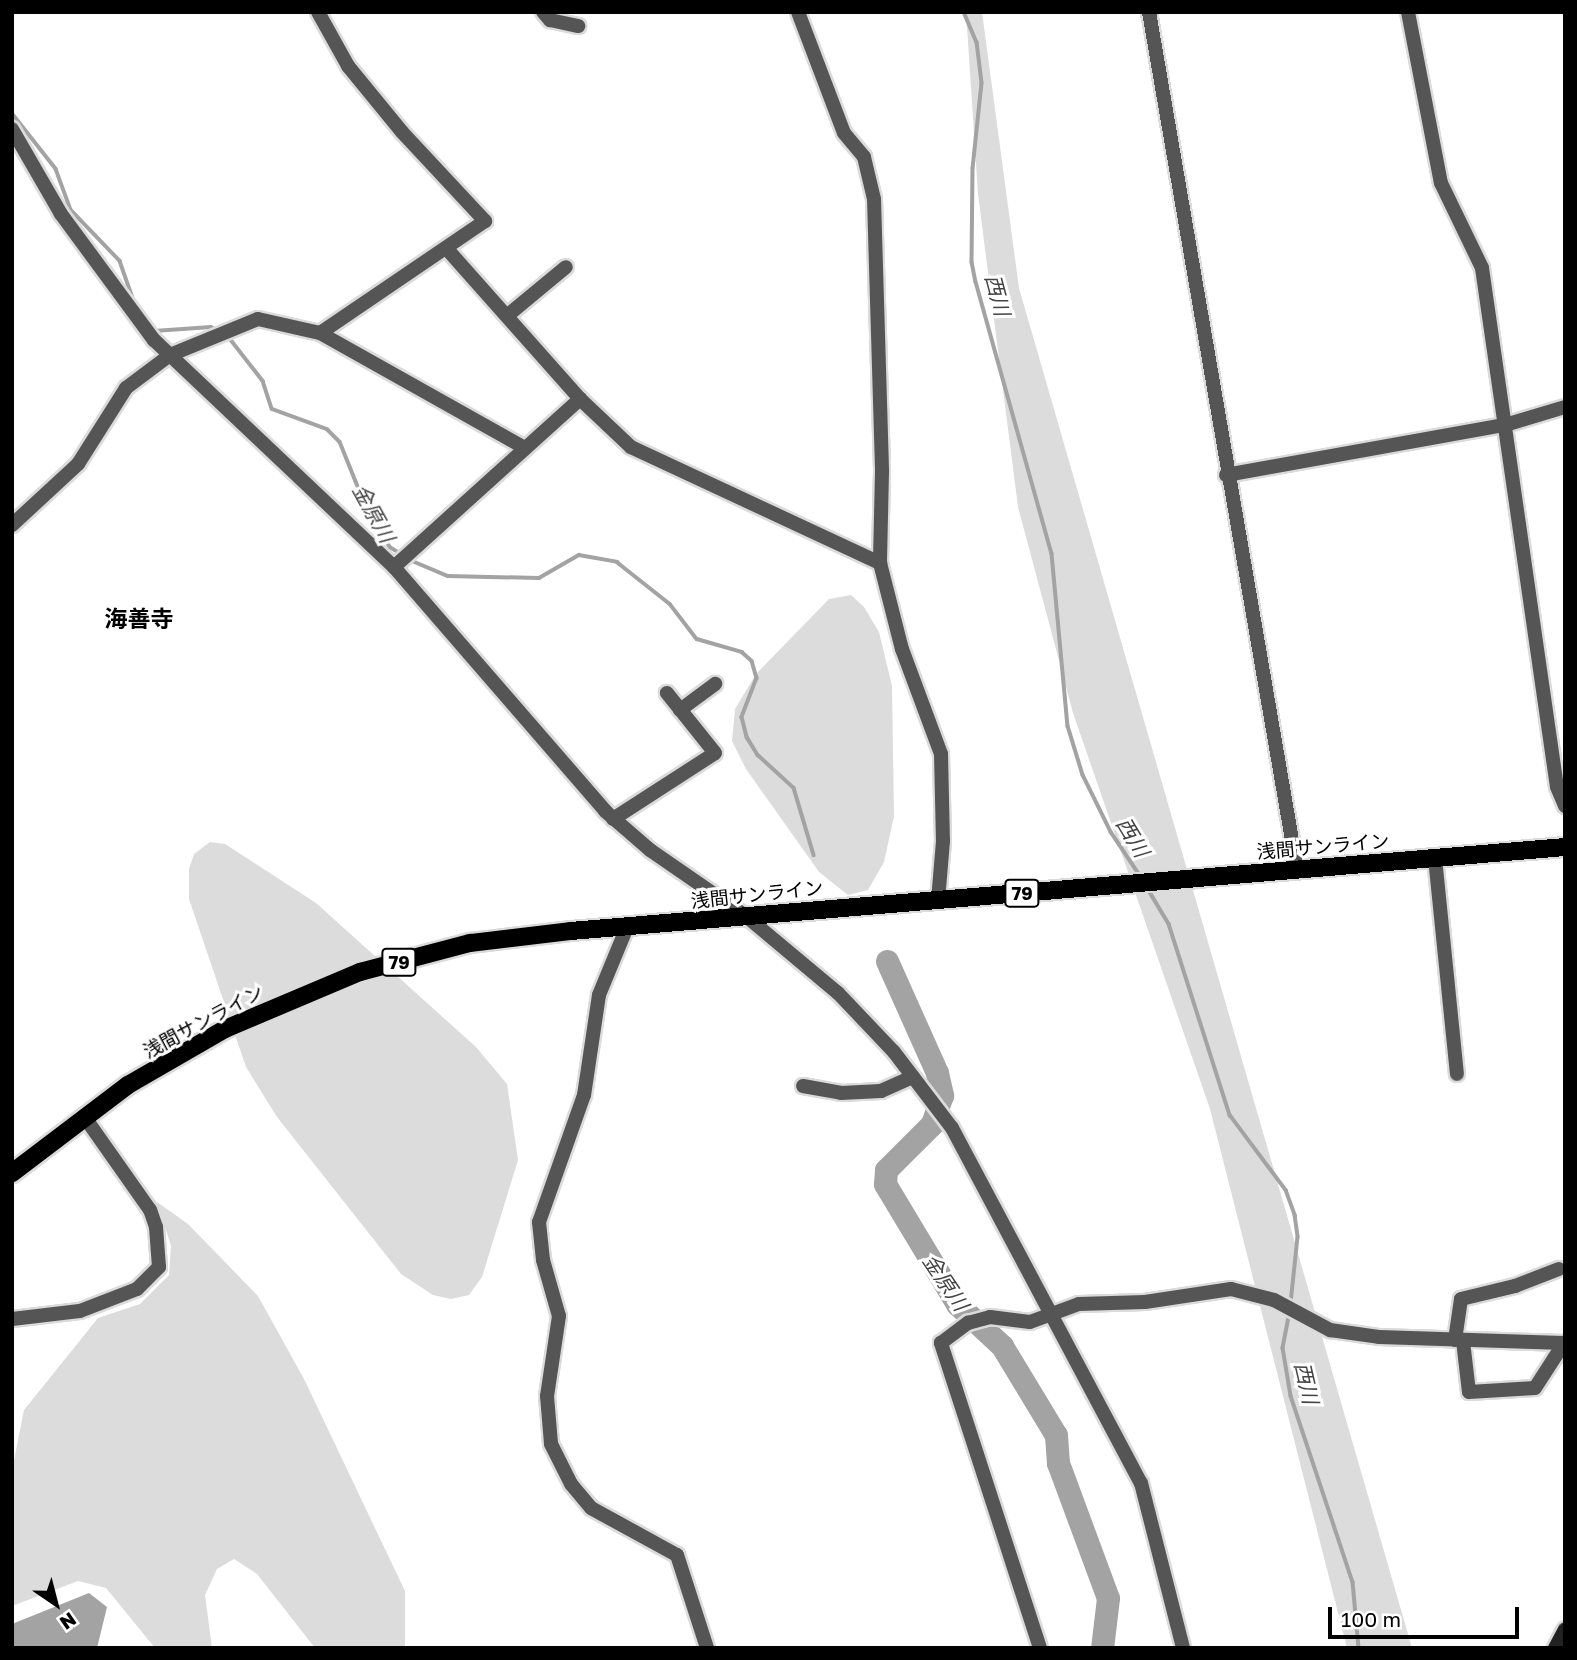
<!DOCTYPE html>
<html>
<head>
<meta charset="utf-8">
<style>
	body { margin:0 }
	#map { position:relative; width:1577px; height:1660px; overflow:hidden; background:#fff; font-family:"Golos Text","Noto Sans JP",sans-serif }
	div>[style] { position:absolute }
	.green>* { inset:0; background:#dcdcdc }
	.water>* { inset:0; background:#a3a3a3 }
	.stream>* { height:3.5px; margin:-1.75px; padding:0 1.75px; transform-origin:1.75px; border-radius:1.75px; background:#a3a3a3 }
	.river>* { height:23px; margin:-11.5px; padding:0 11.5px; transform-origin:11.5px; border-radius:11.5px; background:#a3a3a3 }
	.roads { filter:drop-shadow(2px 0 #dbdbdb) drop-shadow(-2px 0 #dbdbdb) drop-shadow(0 2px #dbdbdb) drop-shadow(0 -2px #dbdbdb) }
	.minor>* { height:14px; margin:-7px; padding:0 7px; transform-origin:7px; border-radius:7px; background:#555 }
	.tertiary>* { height:14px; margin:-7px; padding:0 7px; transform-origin:7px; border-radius:7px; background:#555 }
	.secondary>* { height:14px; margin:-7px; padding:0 7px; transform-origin:7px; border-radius:7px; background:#222 }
	.primary>* { height:18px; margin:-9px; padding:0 9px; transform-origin:9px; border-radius:9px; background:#000 }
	span { translate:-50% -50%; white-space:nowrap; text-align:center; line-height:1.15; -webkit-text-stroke:6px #fff; paint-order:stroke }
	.shield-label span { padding:2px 5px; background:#fff; border:2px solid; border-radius:5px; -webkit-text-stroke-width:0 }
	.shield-label { font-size:18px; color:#000; font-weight:700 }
	.street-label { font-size:19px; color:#000 }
	.water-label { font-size:21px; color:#444; font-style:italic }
	.quarter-label { font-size:23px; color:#000; font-weight:700 }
	.frame { position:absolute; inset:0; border:14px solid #000; pointer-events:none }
	.north { position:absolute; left:21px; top:1569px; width:70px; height:70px; -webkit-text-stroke:5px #fff; paint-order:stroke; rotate:145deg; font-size:19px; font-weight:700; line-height:28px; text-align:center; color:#000 }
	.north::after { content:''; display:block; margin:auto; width:24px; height:32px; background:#000; clip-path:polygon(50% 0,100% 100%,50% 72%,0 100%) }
	.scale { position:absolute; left:1328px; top:1607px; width:191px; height:32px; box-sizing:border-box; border:4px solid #000; border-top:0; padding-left:9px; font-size:21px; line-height:24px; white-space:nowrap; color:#000; -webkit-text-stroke:5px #fff; paint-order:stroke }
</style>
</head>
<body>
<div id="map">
	<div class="green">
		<i style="clip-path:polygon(966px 12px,982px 12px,1019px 288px,1412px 1648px,1347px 1648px,1210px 1109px,1073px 713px,1018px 507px,978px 194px)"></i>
		<i style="clip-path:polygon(851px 595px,864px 607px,879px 632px,892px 686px,894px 816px,884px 862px,868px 890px,848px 895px,819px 872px,746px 769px,732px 741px,735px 709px,756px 674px,829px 599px)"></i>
		<i style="clip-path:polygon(210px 842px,225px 844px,316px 903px,476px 1047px,507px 1084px,518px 1160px,482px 1277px,469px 1295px,451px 1299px,433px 1295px,401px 1274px,277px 1117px,246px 1067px,189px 899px,189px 869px,194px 854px)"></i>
		<i style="clip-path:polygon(157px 1202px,188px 1224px,258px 1296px,304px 1379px,405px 1591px,405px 1648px,315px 1648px,257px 1574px,234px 1559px,217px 1569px,205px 1595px,212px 1648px,155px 1648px,106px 1588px,78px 1581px,12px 1606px,12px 1470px,24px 1410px,98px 1318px,140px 1304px,169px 1275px,171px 1246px)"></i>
	</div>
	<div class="water">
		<i style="clip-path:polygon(89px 1593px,107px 1607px,97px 1648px,12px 1648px,12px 1624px)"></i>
	</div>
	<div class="stream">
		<i style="left:964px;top:12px;width:33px;rotate:67deg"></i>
		<i style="left:977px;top:42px;width:41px;rotate:83deg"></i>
		<i style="left:982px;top:83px;width:85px;rotate:96deg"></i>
		<i style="left:973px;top:168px;width:94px;rotate:90.6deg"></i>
		<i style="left:972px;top:262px;width:20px;rotate:79deg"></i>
		<i style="left:976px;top:282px;width:282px;rotate:74.4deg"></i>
		<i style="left:1052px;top:554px;width:173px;rotate:84.7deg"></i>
		<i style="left:1068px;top:726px;width:51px;rotate:73deg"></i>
		<i style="left:1083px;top:775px;width:64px;rotate:63.8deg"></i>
		<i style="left:1111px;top:832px;width:54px;rotate:56.3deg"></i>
		<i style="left:12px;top:113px;width:71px;rotate:51.8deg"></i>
		<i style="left:56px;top:169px;width:44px;rotate:69.9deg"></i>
		<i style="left:71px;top:210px;width:71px;rotate:46.1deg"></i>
		<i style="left:120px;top:261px;width:46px;rotate:70.8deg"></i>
		<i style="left:154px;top:331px;width:57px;rotate:-4deg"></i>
		<i style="left:211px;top:327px;width:9px;rotate:27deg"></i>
		<i style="left:228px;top:336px;width:57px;rotate:52.1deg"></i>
		<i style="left:263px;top:381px;width:29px;rotate:72deg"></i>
		<i style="left:272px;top:409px;width:59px;rotate:20deg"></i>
		<i style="left:327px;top:429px;width:18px;rotate:45deg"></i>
		<i style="left:340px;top:442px;width:67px;rotate:68deg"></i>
		<i style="left:365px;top:504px;width:50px;rotate:59.8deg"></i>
		<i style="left:390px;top:547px;width:13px;rotate:32deg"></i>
		<i style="left:410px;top:560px;width:41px;rotate:22.8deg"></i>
		<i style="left:448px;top:576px;width:91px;rotate:1.3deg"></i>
		<i style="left:539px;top:578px;width:46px;rotate:-29.9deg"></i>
		<i style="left:579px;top:555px;width:39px;rotate:10deg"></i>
		<i style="left:617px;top:562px;width:68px;rotate:38.4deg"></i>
		<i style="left:670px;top:604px;width:44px;rotate:52.4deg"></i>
		<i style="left:697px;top:639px;width:47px;rotate:16.1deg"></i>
		<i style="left:742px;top:652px;width:13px;rotate:42deg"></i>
		<i style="left:752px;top:661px;width:18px;rotate:74deg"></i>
		<i style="left:757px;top:678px;width:42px;rotate:111deg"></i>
		<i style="left:742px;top:717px;width:21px;rotate:76deg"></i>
		<i style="left:747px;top:737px;width:21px;rotate:59deg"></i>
		<i style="left:758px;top:755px;width:49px;rotate:42.5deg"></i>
		<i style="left:794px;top:788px;width:70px;rotate:73.4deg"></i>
		<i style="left:1148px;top:889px;width:41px;rotate:59deg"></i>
		<i style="left:1169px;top:924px;width:201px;rotate:72.3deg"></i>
		<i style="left:1230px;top:1115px;width:94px;rotate:53.3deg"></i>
		<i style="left:1286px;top:1190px;width:27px;rotate:70deg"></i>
		<i style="left:1295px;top:1215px;width:22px;rotate:82deg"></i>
		<i style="left:1298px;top:1237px;width:67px;rotate:96deg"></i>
		<i style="left:1290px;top:1312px;width:37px;rotate:101deg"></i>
		<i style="left:1283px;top:1348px;width:49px;rotate:80.5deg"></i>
		<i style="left:1291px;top:1396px;width:196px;rotate:71.6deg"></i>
		<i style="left:1353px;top:1582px;width:66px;rotate:84.8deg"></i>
	</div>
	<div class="river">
		<i style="left:887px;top:961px;width:123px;rotate:65.9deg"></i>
		<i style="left:937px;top:1073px;width:23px;rotate:77deg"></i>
		<i style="left:942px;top:1095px;width:31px;rotate:109deg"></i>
		<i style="left:932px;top:1124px;width:65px;rotate:135deg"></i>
		<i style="left:886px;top:1170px;width:14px;rotate:94deg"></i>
		<i style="left:885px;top:1184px;width:140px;rotate:59deg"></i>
		<i style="left:957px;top:1304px;width:62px;rotate:43deg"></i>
		<i style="left:1002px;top:1346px;width:104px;rotate:58.8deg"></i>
		<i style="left:1056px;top:1435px;width:28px;rotate:86deg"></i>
		<i style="left:1058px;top:1463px;width:144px;rotate:69.7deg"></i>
		<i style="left:1108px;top:1598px;width:50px;rotate:96.8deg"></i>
	</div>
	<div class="roads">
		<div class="minor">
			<i style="left:318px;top:12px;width:62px;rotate:60.9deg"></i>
			<i style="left:348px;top:66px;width:85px;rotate:50.7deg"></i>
			<i style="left:402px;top:132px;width:122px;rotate:47deg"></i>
			<i style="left:485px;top:221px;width:199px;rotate:145.8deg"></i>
			<i style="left:543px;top:12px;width:11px;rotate:49deg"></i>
			<i style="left:550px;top:20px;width:29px;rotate:12deg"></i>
			<i style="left:798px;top:12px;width:129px;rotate:69.2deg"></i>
			<i style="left:844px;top:133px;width:31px;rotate:50deg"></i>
			<i style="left:864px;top:157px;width:43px;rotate:76.6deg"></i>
			<i style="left:874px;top:199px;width:273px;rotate:88.3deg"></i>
			<i style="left:882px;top:472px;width:91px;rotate:91.3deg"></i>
			<i style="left:880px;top:563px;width:89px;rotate:75.7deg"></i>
			<i style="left:902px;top:649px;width:112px;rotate:69.6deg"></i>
			<i style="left:941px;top:754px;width:87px;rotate:88.7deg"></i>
			<i style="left:943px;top:841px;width:59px;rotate:94.8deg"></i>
			<i style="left:1149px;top:12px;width:870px;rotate:80.2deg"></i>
			<i style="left:1408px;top:12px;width:174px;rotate:79.1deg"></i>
			<i style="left:1441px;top:183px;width:94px;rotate:64.2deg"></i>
			<i style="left:1482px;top:268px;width:524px;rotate:81.78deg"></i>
			<i style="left:1557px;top:787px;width:21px;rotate:67deg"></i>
			<i style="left:12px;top:129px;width:98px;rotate:60deg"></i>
			<i style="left:61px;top:214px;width:157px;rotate:53.6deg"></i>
			<i style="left:154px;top:340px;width:330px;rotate:43.4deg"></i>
			<i style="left:394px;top:567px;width:323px;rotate:49.1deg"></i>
			<i style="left:605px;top:811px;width:60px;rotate:40.9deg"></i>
			<i style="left:650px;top:850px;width:118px;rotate:34.6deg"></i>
			<i style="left:447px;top:249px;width:200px;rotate:48.4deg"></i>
			<i style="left:580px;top:399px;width:70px;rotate:43.3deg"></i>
			<i style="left:631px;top:447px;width:275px;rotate:25deg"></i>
			<i style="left:508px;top:315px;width:75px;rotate:-39.6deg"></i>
			<i style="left:1226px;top:475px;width:283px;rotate:-10.2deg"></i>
			<i style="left:1505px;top:425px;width:63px;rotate:-16.7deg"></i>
			<i style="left:12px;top:525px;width:90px;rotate:-42.7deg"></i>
			<i style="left:78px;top:464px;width:90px;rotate:-57.7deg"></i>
			<i style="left:126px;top:388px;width:55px;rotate:-36.9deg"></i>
			<i style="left:170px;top:355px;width:95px;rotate:-22.2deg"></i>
			<i style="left:258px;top:319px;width:64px;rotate:12.7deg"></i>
			<i style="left:320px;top:333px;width:235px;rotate:29.3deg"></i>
			<i style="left:394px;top:567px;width:251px;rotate:-42.1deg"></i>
			<i style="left:680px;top:710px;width:44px;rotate:-36.6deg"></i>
			<i style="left:613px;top:819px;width:121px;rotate:-32.9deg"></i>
			<i style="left:715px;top:753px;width:77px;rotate:-128.7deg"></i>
			<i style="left:1435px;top:858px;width:217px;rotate:84.2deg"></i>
			<i style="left:627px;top:927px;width:74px;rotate:112.4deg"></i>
			<i style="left:599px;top:995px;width:101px;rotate:98.5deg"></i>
			<i style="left:584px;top:1095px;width:135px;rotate:109.5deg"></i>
			<i style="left:539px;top:1222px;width:38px;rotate:84deg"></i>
			<i style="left:543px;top:1260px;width:58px;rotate:74.1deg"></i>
			<i style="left:559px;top:1316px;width:81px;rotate:98.5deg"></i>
			<i style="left:547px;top:1396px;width:48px;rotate:85.2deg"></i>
			<i style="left:551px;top:1444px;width:45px;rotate:63.4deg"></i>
			<i style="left:571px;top:1484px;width:31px;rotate:50deg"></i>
			<i style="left:591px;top:1508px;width:98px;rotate:28.7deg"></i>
			<i style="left:677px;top:1555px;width:98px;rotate:72.1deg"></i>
			<i style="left:803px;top:1086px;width:39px;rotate:10deg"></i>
			<i style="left:841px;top:1093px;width:40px;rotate:-2.9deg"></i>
			<i style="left:881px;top:1091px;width:35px;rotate:-24deg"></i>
			<i style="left:12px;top:1319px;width:68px;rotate:-6.7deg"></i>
			<i style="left:80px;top:1311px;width:61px;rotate:-21.1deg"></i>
			<i style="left:137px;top:1289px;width:31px;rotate:-45deg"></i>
			<i style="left:159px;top:1267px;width:40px;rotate:-94.3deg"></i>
			<i style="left:156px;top:1227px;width:18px;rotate:-109deg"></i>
			<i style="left:150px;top:1210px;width:115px;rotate:-125.1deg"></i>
			<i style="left:1455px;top:1340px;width:41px;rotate:-81.7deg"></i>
			<i style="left:1461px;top:1299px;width:56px;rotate:-13.5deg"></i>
			<i style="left:1515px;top:1286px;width:47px;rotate:-21.1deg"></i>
			<i style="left:1463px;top:1341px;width:51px;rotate:83.3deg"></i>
			<i style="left:1469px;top:1392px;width:66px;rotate:-3.5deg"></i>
			<i style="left:1535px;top:1388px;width:54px;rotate:-57.2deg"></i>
			<i style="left:1040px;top:1648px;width:321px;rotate:-108deg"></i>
			<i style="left:941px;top:1343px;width:34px;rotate:-37deg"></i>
			<i style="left:968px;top:1323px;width:23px;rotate:-15deg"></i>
			<i style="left:990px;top:1317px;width:40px;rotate:7.1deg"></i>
			<i style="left:1030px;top:1322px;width:52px;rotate:-20.2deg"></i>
			<i style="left:1079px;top:1304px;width:66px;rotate:-1.7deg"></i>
			<i style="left:1145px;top:1302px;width:87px;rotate:-8.6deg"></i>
			<i style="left:1231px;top:1289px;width:44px;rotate:14.3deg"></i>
			<i style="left:1274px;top:1300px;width:64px;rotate:28.2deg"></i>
			<i style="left:1330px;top:1330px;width:49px;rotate:8.1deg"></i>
			<i style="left:1379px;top:1337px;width:185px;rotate:1.9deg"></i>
		</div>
		<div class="tertiary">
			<i style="left:747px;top:917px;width:119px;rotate:39.9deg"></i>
			<i style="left:838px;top:993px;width:81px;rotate:46.5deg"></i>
			<i style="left:894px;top:1052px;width:96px;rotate:52.7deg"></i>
			<i style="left:952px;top:1128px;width:402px;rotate:62deg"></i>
			<i style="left:1141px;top:1483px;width:170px;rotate:75.7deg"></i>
		</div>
		<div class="secondary">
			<i style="left:1555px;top:1648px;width:21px;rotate:-62deg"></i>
		</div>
		<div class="primary">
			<i style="left:12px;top:1173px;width:146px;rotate:-37.2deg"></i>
			<i style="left:128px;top:1085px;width:112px;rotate:-30deg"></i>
			<i style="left:225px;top:1029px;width:147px;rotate:-22.9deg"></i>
			<i style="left:360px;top:972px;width:114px;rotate:-14.8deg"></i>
			<i style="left:470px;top:943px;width:102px;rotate:-6.8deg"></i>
			<i style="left:571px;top:931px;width:998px;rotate:-4.83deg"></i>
		</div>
	</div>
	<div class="shield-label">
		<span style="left:1022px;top:893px">79</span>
		<span style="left:399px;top:962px">79</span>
	</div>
	<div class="street-label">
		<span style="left:1323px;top:846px;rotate:-5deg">浅間サンライン</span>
		<span style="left:757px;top:894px;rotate:-6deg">浅間サンライン</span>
		<span style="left:203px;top:1021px;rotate:-28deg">浅間サンライン</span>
	</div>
	<div class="water-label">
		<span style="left:998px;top:295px;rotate:75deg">西川</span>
		<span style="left:374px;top:513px;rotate:61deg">金原川</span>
		<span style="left:1133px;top:837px;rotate:59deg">西川</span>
		<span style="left:946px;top:1282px;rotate:56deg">金原川</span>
		<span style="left:1307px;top:1383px;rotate:77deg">西川</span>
	</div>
	<div class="quarter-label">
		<span style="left:139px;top:618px">海善寺</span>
	</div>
	<div class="frame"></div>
	<div class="north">N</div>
	<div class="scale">100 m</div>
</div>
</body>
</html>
